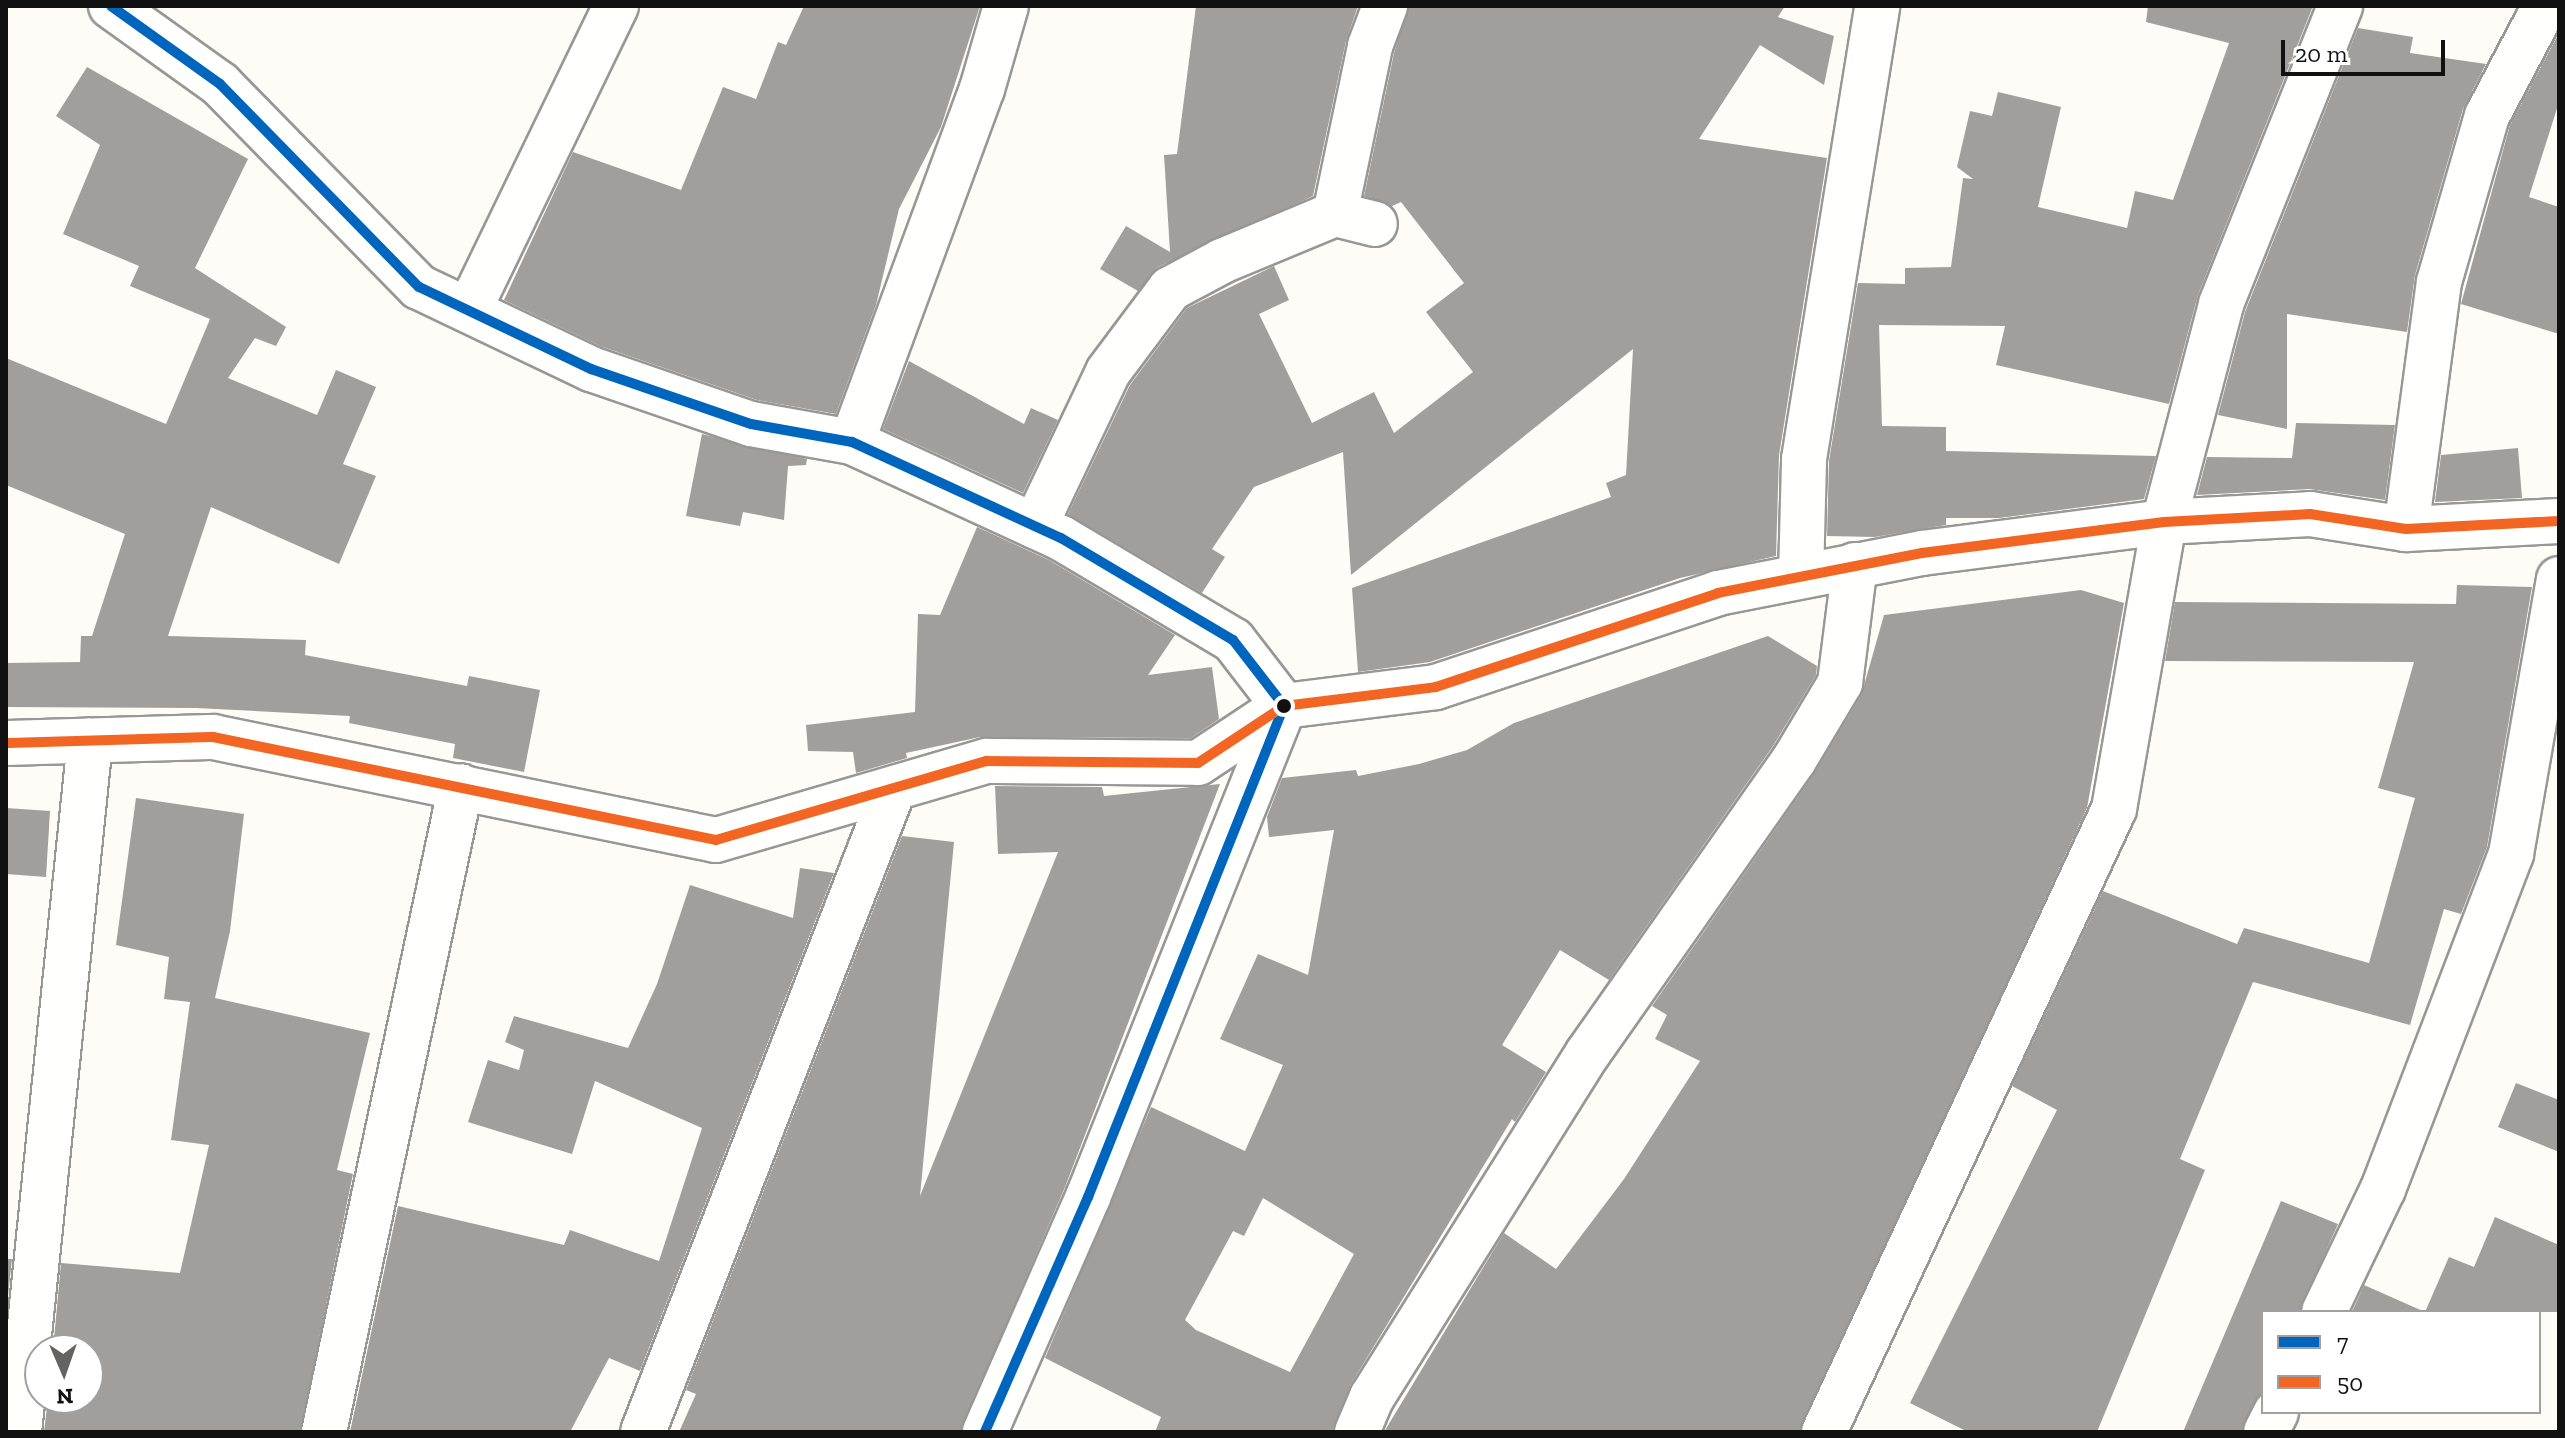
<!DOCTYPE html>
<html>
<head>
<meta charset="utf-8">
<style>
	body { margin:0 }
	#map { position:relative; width:2565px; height:1438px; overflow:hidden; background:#fdfcf7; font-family:"Zilla Slab",serif }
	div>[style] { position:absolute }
	.building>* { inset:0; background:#a19f9c }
	.roads { filter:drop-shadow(2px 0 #979795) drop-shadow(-2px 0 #979795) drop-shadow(0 2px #979795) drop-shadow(0 -2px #979795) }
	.minor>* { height:44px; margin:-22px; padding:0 22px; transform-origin:22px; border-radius:22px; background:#fffffe }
	.bus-1>* { height:10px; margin:-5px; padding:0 5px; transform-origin:5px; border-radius:5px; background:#0065bd }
	.bus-2>* { height:10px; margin:-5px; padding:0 5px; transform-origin:5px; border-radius:5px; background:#f26522 }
	.dots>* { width:22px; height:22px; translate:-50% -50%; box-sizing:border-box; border:4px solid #fff; border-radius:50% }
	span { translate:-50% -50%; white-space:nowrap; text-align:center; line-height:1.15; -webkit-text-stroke:8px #fff; paint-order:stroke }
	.frame { position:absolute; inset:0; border:8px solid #111; pointer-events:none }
	.legend { position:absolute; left:2261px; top:1310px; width:280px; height:104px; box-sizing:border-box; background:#fff; border:2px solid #a0a0a0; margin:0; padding:10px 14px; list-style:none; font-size:24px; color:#111 }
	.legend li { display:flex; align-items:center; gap:16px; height:40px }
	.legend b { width:40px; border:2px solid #a0a0a0 }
	.north { position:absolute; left:24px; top:1334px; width:80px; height:80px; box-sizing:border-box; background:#fff; border:2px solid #a0a0a0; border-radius:50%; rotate:178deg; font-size:22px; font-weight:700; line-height:32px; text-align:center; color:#111 }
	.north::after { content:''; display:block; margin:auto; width:28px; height:36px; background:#646362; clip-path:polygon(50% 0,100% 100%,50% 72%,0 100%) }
	.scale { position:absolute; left:2281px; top:40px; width:164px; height:36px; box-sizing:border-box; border:4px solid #111; border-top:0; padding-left:10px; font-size:24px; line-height:28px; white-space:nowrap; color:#111; -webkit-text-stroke:6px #fff; paint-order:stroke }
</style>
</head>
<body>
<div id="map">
	<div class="building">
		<i style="clip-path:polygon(804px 6px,980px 6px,941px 127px,899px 209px,876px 305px,836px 414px,757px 400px,600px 346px,504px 300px,573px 152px,681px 190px,723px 87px,756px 99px,778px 42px,786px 45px)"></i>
		<i style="clip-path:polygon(1196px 6px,1358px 6px,1346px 41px,1313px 196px,1158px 267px,1138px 291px,1100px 269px,1126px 226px,1170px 252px,1164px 155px,1177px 154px)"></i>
		<i style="clip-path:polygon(1409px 6px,1785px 6px,1778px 17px,1834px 36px,1824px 85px,1760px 45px,1699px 139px,1827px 158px,1779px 455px,1776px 556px,1680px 578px,1430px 662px,1358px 672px,1352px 588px,1611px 497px,1606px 483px,1626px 475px,1633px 349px,1351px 575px,1343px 452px,1254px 487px,1212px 549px,1225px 557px,1202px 593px,1068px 514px,1130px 385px,1187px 308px,1274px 266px,1289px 300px,1259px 314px,1312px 423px,1374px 392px,1394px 433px,1473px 372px,1426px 312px,1464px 283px,1401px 202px,1392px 206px,1364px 196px,1394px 53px)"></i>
		<i style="clip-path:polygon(2148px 6px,2313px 6px,2198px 295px,2169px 404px,1996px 365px,2005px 326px,1879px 325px,1882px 426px,1946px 427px,1946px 451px,2156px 456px,2144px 499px,1999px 518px,1946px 518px,1946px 525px,1875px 537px,1827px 536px,1829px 461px,1858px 283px,1905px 284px,1905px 268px,1951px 267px,1963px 178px,1973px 179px,1957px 167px,1970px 111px,1992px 116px,1998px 92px,2061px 107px,2038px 207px,2127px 228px,2135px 191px,2173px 200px,2229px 43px,2146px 22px)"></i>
		<i style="clip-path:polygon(2358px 28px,2413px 37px,2410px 53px,2486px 64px,2463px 109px,2415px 275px,2407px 332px,2287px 314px,2287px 429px,2218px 415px,2245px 312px)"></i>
		<i style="clip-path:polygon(2559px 33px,2559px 102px,2529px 197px,2559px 207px,2559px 334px,2461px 304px,2510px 125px)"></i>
		<i style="clip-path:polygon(87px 67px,248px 159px,195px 268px,286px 327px,276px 346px,255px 338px,228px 378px,317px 415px,336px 370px,376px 387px,343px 464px,376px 476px,339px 564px,211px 507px,168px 636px,306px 640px,305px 655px,467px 686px,469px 676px,540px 690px,524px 772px,453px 758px,455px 744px,349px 723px,350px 716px,196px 708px,6px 707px,6px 663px,80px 662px,81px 636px,92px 636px,125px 534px,6px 485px,6px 358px,166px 424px,210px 319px,130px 286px,139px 266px,63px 234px,100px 145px,56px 116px)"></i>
		<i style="clip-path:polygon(909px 361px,1024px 424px,1031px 408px,1058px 420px,1023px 493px,883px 429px)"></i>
		<i style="clip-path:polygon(2296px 423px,2395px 425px,2385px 500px,2309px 489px,2197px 495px,2207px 457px,2292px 458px)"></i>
		<i style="clip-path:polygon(702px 434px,807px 459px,806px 465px,788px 466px,784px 520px,743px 512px,740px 526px,686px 516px)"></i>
		<i style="clip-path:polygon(2518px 448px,2522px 498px,2435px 502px,2441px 455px)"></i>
		<i style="clip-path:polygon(977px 527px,1049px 560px,1175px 635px,1148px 675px,1212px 667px,1219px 719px,1191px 738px,980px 737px,906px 753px,907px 758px,856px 773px,853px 752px,808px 751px,806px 725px,915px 712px,918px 614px,940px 615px)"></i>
		<i style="clip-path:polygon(2457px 585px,2532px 587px,2487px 847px,2461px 914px,2444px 909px,2410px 1025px,2253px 982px,2180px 1159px,2205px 1170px,2097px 1432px,1968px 1432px,1910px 1403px,2057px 1110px,2012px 1086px,2103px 891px,2237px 944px,2244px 928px,2369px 963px,2415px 798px,2378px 788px,2414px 662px,2165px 661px,2175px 602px,2456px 604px)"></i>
		<i style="clip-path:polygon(2081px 590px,2124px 603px,2087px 808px,1799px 1432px,1384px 1432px,1504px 1233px,1556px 1269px,1624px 1179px,1700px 1061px,1655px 1039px,1667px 1015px,1652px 1006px,1814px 774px,1861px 696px,1884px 615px)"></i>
		<i style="clip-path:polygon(evenodd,1768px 636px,1817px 666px,1816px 675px,1773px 746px,1609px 980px,1560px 950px,1502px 1045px,1546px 1072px,1515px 1122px,1512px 1119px,1351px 1384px,1332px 1432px,1155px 1432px,1161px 1417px,1045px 1358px,1151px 1107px,1245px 1151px,1283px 1065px,1220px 1039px,1258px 954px,1308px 975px,1334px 830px,1269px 837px,1267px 817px,1282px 778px,1356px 770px,1358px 776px,1419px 764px,1467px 750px,1514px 723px,1768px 636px,1263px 1198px,1354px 1254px,1290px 1372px,1196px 1330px,1185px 1320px,1233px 1231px,1244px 1236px,1263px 1198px)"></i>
		<i style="clip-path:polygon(1220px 784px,1065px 1187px,960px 1432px,679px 1432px,696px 1394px,686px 1390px,902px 836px,954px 842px,920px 1196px,1058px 852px,998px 854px,995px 786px,1102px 787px,1104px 796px)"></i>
		<i style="clip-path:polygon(136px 798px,244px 814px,230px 931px,215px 998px,370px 1033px,337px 1170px,353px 1174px,300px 1432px,44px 1432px,48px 1398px,88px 1398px,88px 1350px,53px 1350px,61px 1263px,180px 1273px,209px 1145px,171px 1140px,190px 1002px,164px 999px,169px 957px,116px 945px)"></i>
		<i style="clip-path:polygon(6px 808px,50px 811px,46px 877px,6px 874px)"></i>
		<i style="clip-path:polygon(800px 868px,834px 873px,640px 1371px,609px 1358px,570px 1432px,350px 1432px,398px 1206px,564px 1245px,570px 1230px,659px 1261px,702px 1128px,595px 1081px,572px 1154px,468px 1122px,488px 1060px,519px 1070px,524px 1050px,505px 1042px,514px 1016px,628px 1048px,657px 984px,690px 885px,793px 918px)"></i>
		<i style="clip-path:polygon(2516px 1083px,2559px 1100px,2559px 1152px,2498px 1127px)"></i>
		<i style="clip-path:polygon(2281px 1201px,2338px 1224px,2299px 1312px,2263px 1312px,2263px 1391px,2241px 1432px,2183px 1432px)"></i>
		<i style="clip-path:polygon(2495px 1217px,2559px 1245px,2559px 1312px,2425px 1312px,2449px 1257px,2474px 1267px)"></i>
		<i style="clip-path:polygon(6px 1259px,12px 1259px,6px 1314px)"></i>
		<i style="clip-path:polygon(2364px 1285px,2425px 1312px,2352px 1312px)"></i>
	</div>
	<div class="roads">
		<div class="minor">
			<i style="left:111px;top:6px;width:134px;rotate:35.6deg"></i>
			<i style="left:220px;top:84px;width:284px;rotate:45.6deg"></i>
			<i style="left:419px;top:287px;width:191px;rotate:25.5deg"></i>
			<i style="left:591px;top:369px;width:169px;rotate:19deg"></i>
			<i style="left:751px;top:424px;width:103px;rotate:10.1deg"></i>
			<i style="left:852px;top:442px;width:230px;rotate:24.7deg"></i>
			<i style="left:1061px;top:538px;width:200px;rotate:30.7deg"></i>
			<i style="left:1233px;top:640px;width:83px;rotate:52.3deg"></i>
			<i style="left:1284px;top:706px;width:529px;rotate:111.76deg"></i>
			<i style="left:1088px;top:1197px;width:257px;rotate:113.7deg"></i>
			<i style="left:1335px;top:214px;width:172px;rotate:-78.2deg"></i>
			<i style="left:1370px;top:46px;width:43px;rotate:-69.4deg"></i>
			<i style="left:469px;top:310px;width:338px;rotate:-64.2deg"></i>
			<i style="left:852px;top:442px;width:376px;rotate:-69.8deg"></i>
			<i style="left:982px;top:89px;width:86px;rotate:-73.9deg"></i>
			<i style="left:1035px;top:526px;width:170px;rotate:-64.6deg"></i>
			<i style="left:1108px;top:372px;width:104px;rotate:-53.2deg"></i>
			<i style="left:1170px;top:289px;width:59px;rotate:-28.3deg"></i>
			<i style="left:1222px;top:261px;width:122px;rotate:-22.6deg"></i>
			<i style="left:1335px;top:214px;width:41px;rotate:14deg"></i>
			<i style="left:2406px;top:529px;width:249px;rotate:-82.4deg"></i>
			<i style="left:2439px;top:282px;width:173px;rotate:-73.9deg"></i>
			<i style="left:2487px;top:116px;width:124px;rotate:-62.2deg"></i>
			<i style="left:1801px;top:576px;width:117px;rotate:-88.5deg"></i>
			<i style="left:1804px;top:459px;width:459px;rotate:-80.8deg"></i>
			<i style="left:6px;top:743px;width:207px;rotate:-1.7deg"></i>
			<i style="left:213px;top:737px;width:513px;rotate:11.57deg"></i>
			<i style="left:716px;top:840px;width:282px;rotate:-16.3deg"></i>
			<i style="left:987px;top:761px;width:211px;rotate:0.5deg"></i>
			<i style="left:1198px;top:763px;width:103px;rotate:-33.5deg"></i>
			<i style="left:1284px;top:706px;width:153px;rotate:-7.1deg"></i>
			<i style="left:1436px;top:687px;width:297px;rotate:-18.4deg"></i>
			<i style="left:1718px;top:593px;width:208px;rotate:-11.1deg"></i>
			<i style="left:1922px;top:553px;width:244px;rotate:-7.3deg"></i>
			<i style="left:2164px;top:522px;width:146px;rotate:-3.1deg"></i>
			<i style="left:2310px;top:514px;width:97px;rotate:8.9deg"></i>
			<i style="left:2406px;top:529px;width:153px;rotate:-3deg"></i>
			<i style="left:2324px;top:1312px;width:136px;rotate:-64.4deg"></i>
			<i style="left:2383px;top:1189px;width:359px;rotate:-69.1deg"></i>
			<i style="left:2511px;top:854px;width:279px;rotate:-80.1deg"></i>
			<i style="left:19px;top:1432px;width:695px;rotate:-84.13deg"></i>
			<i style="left:324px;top:1432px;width:660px;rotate:-78.03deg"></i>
			<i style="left:643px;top:1432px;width:686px;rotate:-68.71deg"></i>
			<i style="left:1357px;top:1432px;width:38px;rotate:-67deg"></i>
			<i style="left:1372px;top:1397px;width:406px;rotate:-57.9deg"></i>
			<i style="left:1588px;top:1053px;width:358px;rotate:-54.9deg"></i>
			<i style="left:1794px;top:760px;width:90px;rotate:-59.1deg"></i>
			<i style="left:1840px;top:683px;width:119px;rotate:-82.8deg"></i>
			<i style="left:1824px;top:1432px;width:687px;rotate:-65.04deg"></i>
			<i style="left:2114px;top:809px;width:291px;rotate:-80.1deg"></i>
			<i style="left:2164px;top:522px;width:225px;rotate:-75.3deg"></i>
			<i style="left:2221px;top:304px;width:321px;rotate:-68.2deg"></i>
			<i style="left:2266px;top:1432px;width:22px;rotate:-63deg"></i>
		</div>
	</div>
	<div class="bus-1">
		<i style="left:111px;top:6px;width:134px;rotate:35.6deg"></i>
		<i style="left:220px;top:84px;width:284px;rotate:45.6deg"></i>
		<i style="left:419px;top:287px;width:191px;rotate:25.5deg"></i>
		<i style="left:591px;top:369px;width:169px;rotate:19deg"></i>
		<i style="left:751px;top:424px;width:103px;rotate:10.1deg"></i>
		<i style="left:852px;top:442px;width:230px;rotate:24.7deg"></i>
		<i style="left:1061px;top:538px;width:200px;rotate:30.7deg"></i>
		<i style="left:1233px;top:640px;width:83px;rotate:52.3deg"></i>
		<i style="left:1284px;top:706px;width:529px;rotate:111.76deg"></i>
		<i style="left:1088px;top:1197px;width:257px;rotate:113.7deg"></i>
	</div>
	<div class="bus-2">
		<i style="left:6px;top:743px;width:207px;rotate:-1.7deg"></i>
		<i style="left:213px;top:737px;width:513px;rotate:11.57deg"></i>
		<i style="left:716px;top:840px;width:282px;rotate:-16.3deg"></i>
		<i style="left:987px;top:761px;width:211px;rotate:0.5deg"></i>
		<i style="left:1198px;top:763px;width:103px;rotate:-33.5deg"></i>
		<i style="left:1284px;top:706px;width:153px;rotate:-7.1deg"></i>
		<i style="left:1436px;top:687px;width:297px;rotate:-18.4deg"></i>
		<i style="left:1718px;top:593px;width:208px;rotate:-11.1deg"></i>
		<i style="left:1922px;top:553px;width:244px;rotate:-7.3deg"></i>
		<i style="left:2164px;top:522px;width:146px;rotate:-3.1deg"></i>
		<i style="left:2310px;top:514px;width:97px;rotate:8.9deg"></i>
		<i style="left:2406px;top:529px;width:153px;rotate:-3deg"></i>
	</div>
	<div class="dots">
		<i style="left:1284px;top:706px;background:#111"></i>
	</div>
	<div class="frame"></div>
	<ul class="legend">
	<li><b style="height:10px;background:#0065bd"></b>7</li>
	<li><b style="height:10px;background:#f26522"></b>50</li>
	</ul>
	<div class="north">N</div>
	<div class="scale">20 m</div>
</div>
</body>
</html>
